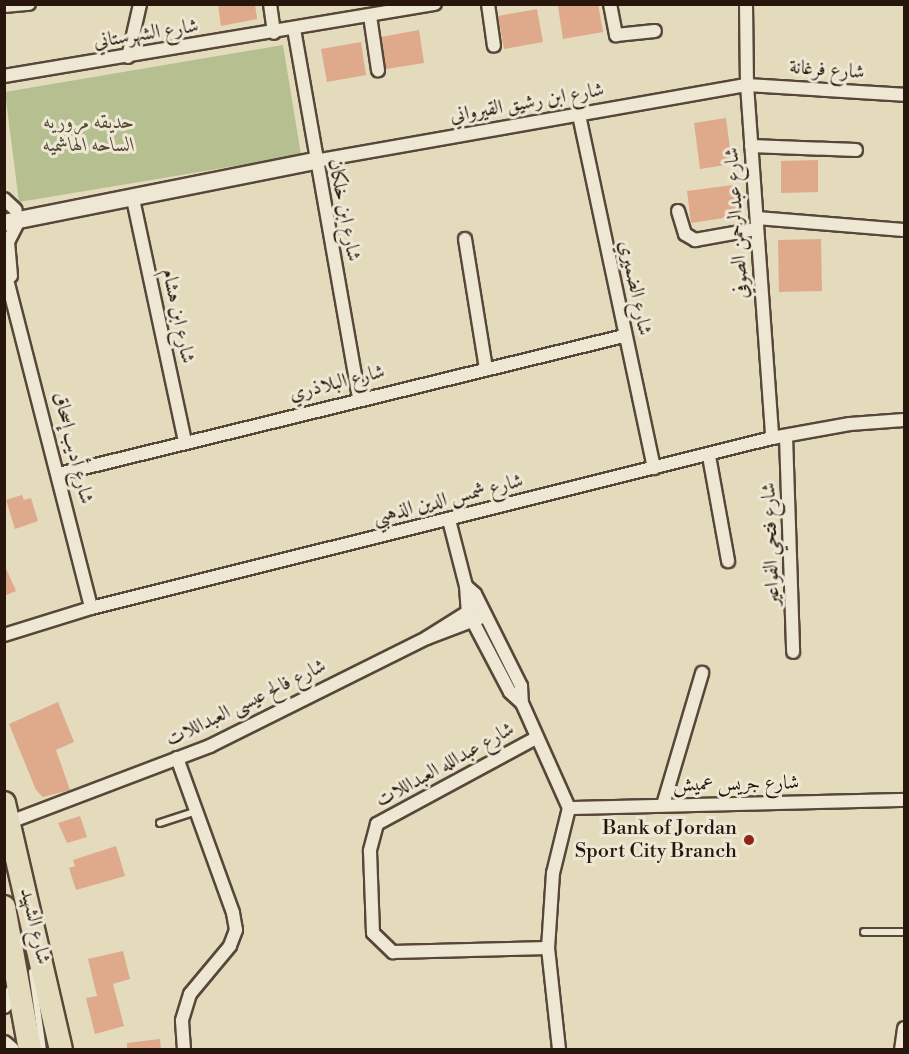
<!DOCTYPE html>
<html>
<head>
<meta charset="utf-8">
<style>
	body { margin:0 }
	#map { position:relative; width:909px; height:1054px; overflow:hidden; background:#e4dabc; font-family:"Libre Bodoni",Amiri,serif }
	div>[style] { position:absolute }
	.green>* { inset:0; background:#b5bf90 }
	.building>* { inset:0; background:#dfa98c }
	.roads { filter:drop-shadow(2px 0 #574739) drop-shadow(-2px 0 #574739) drop-shadow(0 2px #574739) drop-shadow(0 -2px #574739) }
	.lane>* { height:6px; margin:-3px; padding:0 3px; transform-origin:3px; border-radius:3px; background:#ede7d3 }
	.street>* { height:12px; margin:-6px; padding:0 6px; transform-origin:6px; border-radius:6px; background:#ede7d3 }
	.secondary>* { height:16px; margin:-8px; padding:0 8px; transform-origin:8px; border-radius:8px; background:#ede7d3 }
	.highway>* { height:22px; margin:-11px; padding:0 11px; transform-origin:11px; border-radius:11px; background:#e4dabc }
	.dots>* { width:16px; height:16px; translate:-50% -50%; box-sizing:border-box; border:3px solid #ede7d3; border-radius:50% }
	span { translate:-50% -50%; white-space:nowrap; text-align:center; line-height:1.15; -webkit-text-stroke:6px #ede7d3; paint-order:stroke }
	.street-label { font-size:20px; color:#28160d }
	.park-label { font-size:20px; color:#524934; font-style:italic }
	.poi-label { font-size:20px; color:#28160d }
	.right { translate:-100% -50%; text-align:right }
	.frame { position:absolute; inset:0; border:6px solid #28160d; pointer-events:none }
</style>
</head>
<body>
<div id="map">
	<div class="green">
		<i style="clip-path:polygon(283px 45px,301px 155px,19px 202px,5px 92px)"></i>
	</div>
	<div class="building">
		<i style="clip-path:polygon(218px 4px,255px 4px,257px 19px,221px 26px)"></i>
		<i style="clip-path:polygon(568px 4px,598px 4px,603px 32px,563px 39px,558px 6px)"></i>
		<i style="clip-path:polygon(537px 9px,543px 42px,504px 49px,498px 16px)"></i>
		<i style="clip-path:polygon(419px 30px,424px 63px,386px 69px,381px 37px)"></i>
		<i style="clip-path:polygon(361px 42px,366px 75px,327px 82px,321px 49px)"></i>
		<i style="clip-path:polygon(726px 118px,732px 164px,700px 169px,694px 123px)"></i>
		<i style="clip-path:polygon(818px 160px,818px 192px,781px 193px,781px 161px)"></i>
		<i style="clip-path:polygon(733px 185px,737px 216px,691px 223px,687px 191px)"></i>
		<i style="clip-path:polygon(821px 239px,822px 291px,779px 292px,778px 240px)"></i>
		<i style="clip-path:polygon(22px 495px,24px 500px,31px 498px,38px 521px,15px 529px,6px 500px)"></i>
		<i style="clip-path:polygon(4px 564px,16px 591px,4px 596px)"></i>
		<i style="clip-path:polygon(58px 702px,74px 742px,56px 750px,70px 790px,43px 797px,36px 790px,9px 724px)"></i>
		<i style="clip-path:polygon(80px 816px,87px 837px,67px 843px,58px 823px)"></i>
		<i style="clip-path:polygon(116px 846px,125px 876px,76px 890px,69px 868px,75px 866px,73px 860px)"></i>
		<i style="clip-path:polygon(123px 951px,130px 979px,113px 984px,124px 1026px,95px 1034px,86px 998px,97px 996px,88px 959px)"></i>
		<i style="clip-path:polygon(160px 1039px,161px 1050px,127px 1050px,127px 1043px)"></i>
	</div>
	<div class="roads">
		<div class="lane">
			<i style="left:160px;top:823px;width:38px;rotate:-18deg"></i>
			<i style="left:864px;top:932px;width:40px"></i>
			<i style="left:32px;top:972px;width:79px;rotate:82deg"></i>
		</div>
		<div class="street">
			<i style="left:270px;top:4px;width:29px;rotate:82deg"></i>
			<i style="left:488px;top:4px;width:42px;rotate:81.9deg"></i>
			<i style="left:610px;top:4px;width:32px;rotate:79deg"></i>
			<i style="left:616px;top:35px;width:39px;rotate:-6deg"></i>
			<i style="left:746px;top:4px;width:81px;rotate:89.3deg"></i>
			<i style="left:747px;top:85px;width:354px;rotate:85.9deg"></i>
			<i style="left:4px;top:6px;width:25px;rotate:-5deg"></i>
			<i style="left:370px;top:16px;width:55px;rotate:81.6deg"></i>
			<i style="left:294px;top:29px;width:374px;rotate:80deg"></i>
			<i style="left:128px;top:57px;width:54px;rotate:-77.2deg"></i>
			<i style="left:4px;top:76px;width:437px;rotate:-9.5deg"></i>
			<i style="left:579px;top:115px;width:361px;rotate:78deg"></i>
			<i style="left:751px;top:146px;width:105px;rotate:2.2deg"></i>
			<i style="left:315px;top:161px;width:439px;rotate:-10deg"></i>
			<i style="left:747px;top:85px;width:157px;rotate:3.6deg"></i>
			<i style="left:4px;top:199px;width:16px;rotate:43deg"></i>
			<i style="left:133px;top:199px;width:248px;rotate:77.9deg"></i>
			<i style="left:678px;top:211px;width:24px;rotate:73deg"></i>
			<i style="left:685px;top:234px;width:12px;rotate:31deg"></i>
			<i style="left:695px;top:240px;width:63px;rotate:-10.1deg"></i>
			<i style="left:757px;top:218px;width:147px;rotate:4.7deg"></i>
			<i style="left:465px;top:239px;width:132px;rotate:80.8deg"></i>
			<i style="left:4px;top:268px;width:351px;rotate:75.6deg"></i>
			<i style="left:11px;top:276px;width:34px;rotate:-95deg"></i>
			<i style="left:8px;top:242px;width:25px;rotate:-63deg"></i>
			<i style="left:786px;top:436px;width:216px;rotate:88.1deg"></i>
			<i style="left:709px;top:456px;width:107px;rotate:79.7deg"></i>
			<i style="left:59px;top:474px;width:582px;rotate:-13.73deg"></i>
			<i style="left:449px;top:520px;width:68px;rotate:75.6deg"></i>
			<i style="left:466px;top:586px;width:26px;rotate:86deg"></i>
			<i style="left:468px;top:612px;width:90px;rotate:62.3deg"></i>
			<i style="left:510px;top:692px;width:16px;rotate:43deg"></i>
			<i style="left:466px;top:586px;width:12px;rotate:42deg"></i>
			<i style="left:475px;top:594px;width:103px;rotate:63.4deg"></i>
			<i style="left:521px;top:686px;width:17px;rotate:87deg"></i>
			<i style="left:522px;top:703px;width:115px;rotate:65.9deg"></i>
			<i style="left:569px;top:808px;width:67px;rotate:103.8deg"></i>
			<i style="left:553px;top:873px;width:75px;rotate:93.8deg"></i>
			<i style="left:548px;top:948px;width:103px;rotate:83.8deg"></i>
			<i style="left:4px;top:635px;width:91px;rotate:-17.2deg"></i>
			<i style="left:91px;top:608px;width:702px;rotate:-14.02deg"></i>
			<i style="left:772px;top:438px;width:79px;rotate:-10.2deg"></i>
			<i style="left:850px;top:424px;width:54px;rotate:-4.2deg"></i>
			<i style="left:428px;top:637px;width:54px;rotate:-32.2deg"></i>
			<i style="left:536px;top:738px;width:181px;rotate:151.6deg"></i>
			<i style="left:377px;top:824px;width:28px;rotate:105deg"></i>
			<i style="left:370px;top:851px;width:82px;rotate:87.9deg"></i>
			<i style="left:373px;top:933px;width:28px;rotate:44deg"></i>
			<i style="left:393px;top:952px;width:155px;rotate:-1.5deg"></i>
			<i style="left:177px;top:758px;width:165px;rotate:70.1deg"></i>
			<i style="left:233px;top:913px;width:17px;rotate:80deg"></i>
			<i style="left:236px;top:930px;width:17px;rotate:111deg"></i>
			<i style="left:230px;top:946px;width:62px;rotate:129.8deg"></i>
			<i style="left:190px;top:994px;width:28px;rotate:107deg"></i>
			<i style="left:182px;top:1021px;width:29px;rotate:86deg"></i>
			<i style="left:663px;top:805px;width:138px;rotate:-73.5deg"></i>
			<i style="left:569px;top:808px;width:335px;rotate:-1.4deg"></i>
			<i style="left:10px;top:822px;width:214px;rotate:-20.8deg"></i>
			<i style="left:210px;top:746px;width:242px;rotate:-26.5deg"></i>
			<i style="left:427px;top:638px;width:62px;rotate:-20.8deg"></i>
			<i style="left:901px;top:1050px;width:22px;rotate:-82deg"></i>
		</div>
		<div class="secondary">
			<i style="left:4px;top:223px;width:317px;rotate:-11.3deg"></i>
			<i style="left:4px;top:1005px;width:26px;rotate:-53deg"></i>
			<i style="left:4px;top:1044px;width:9px;rotate:41deg"></i>
		</div>
		<div class="highway">
			<i style="left:4px;top:803px;width:253px;rotate:77deg"></i>
			<i style="left:4px;top:907px;width:145px;rotate:79.7deg"></i>
		</div>
	</div>
	<div class="dots">
		<i style="left:749px;top:840px;background:#8f2418"></i>
	</div>
	<div class="street-label">
		<span style="left:146px;top:34px;rotate:-9deg">شارع الشهرستاني</span>
		<span style="left:827px;top:70px;rotate:4deg">شارع فرغانة</span>
		<span style="left:527px;top:103px;rotate:-10deg">شارع ابن رشيق القيرواني</span>
		<span style="left:344px;top:210px;rotate:79deg">شارع ابن خلكان</span>
		<span style="left:737px;top:223px;rotate:-94deg">شارع عبدالرحمن الصوفي</span>
		<span style="left:635px;top:288px;rotate:78deg">شارع الضميري</span>
		<span style="left:178px;top:316px;rotate:78deg">شارع ابن هشام</span>
		<span style="left:337px;top:383px;rotate:-14deg">شارع البلاذري</span>
		<span style="left:73px;top:448px;rotate:76deg">شارع أديب إسحاق</span>
		<span style="left:448px;top:499px;rotate:-14deg">شارع شمس الدين الذهبي</span>
		<span style="left:771px;top:544px;rotate:-92deg">شارع فتحي الفواعير</span>
		<span style="left:246px;top:703px;rotate:-26deg">شارع فالح عيسى العبداللات</span>
		<span style="left:445px;top:765px;rotate:-29deg">شارع عبدالله العبداللات</span>
		<span style="left:736px;top:784px;rotate:-1deg">شارع جريس عميش</span>
		<span style="left:35px;top:926px;rotate:77deg">شارع الشهيد</span>
	</div>
	<div class="park-label">
		<span style="left:89px;top:134px">حديقه مروريه<br>الساحه الهاشميه</span>
	</div>
	<div class="poi-label">
		<span class="right" style="left:737px;top:840px">Bank of Jordan<br>Sport City Branch</span>
	</div>
	<div class="frame"></div>
</div>
</body>
</html>
